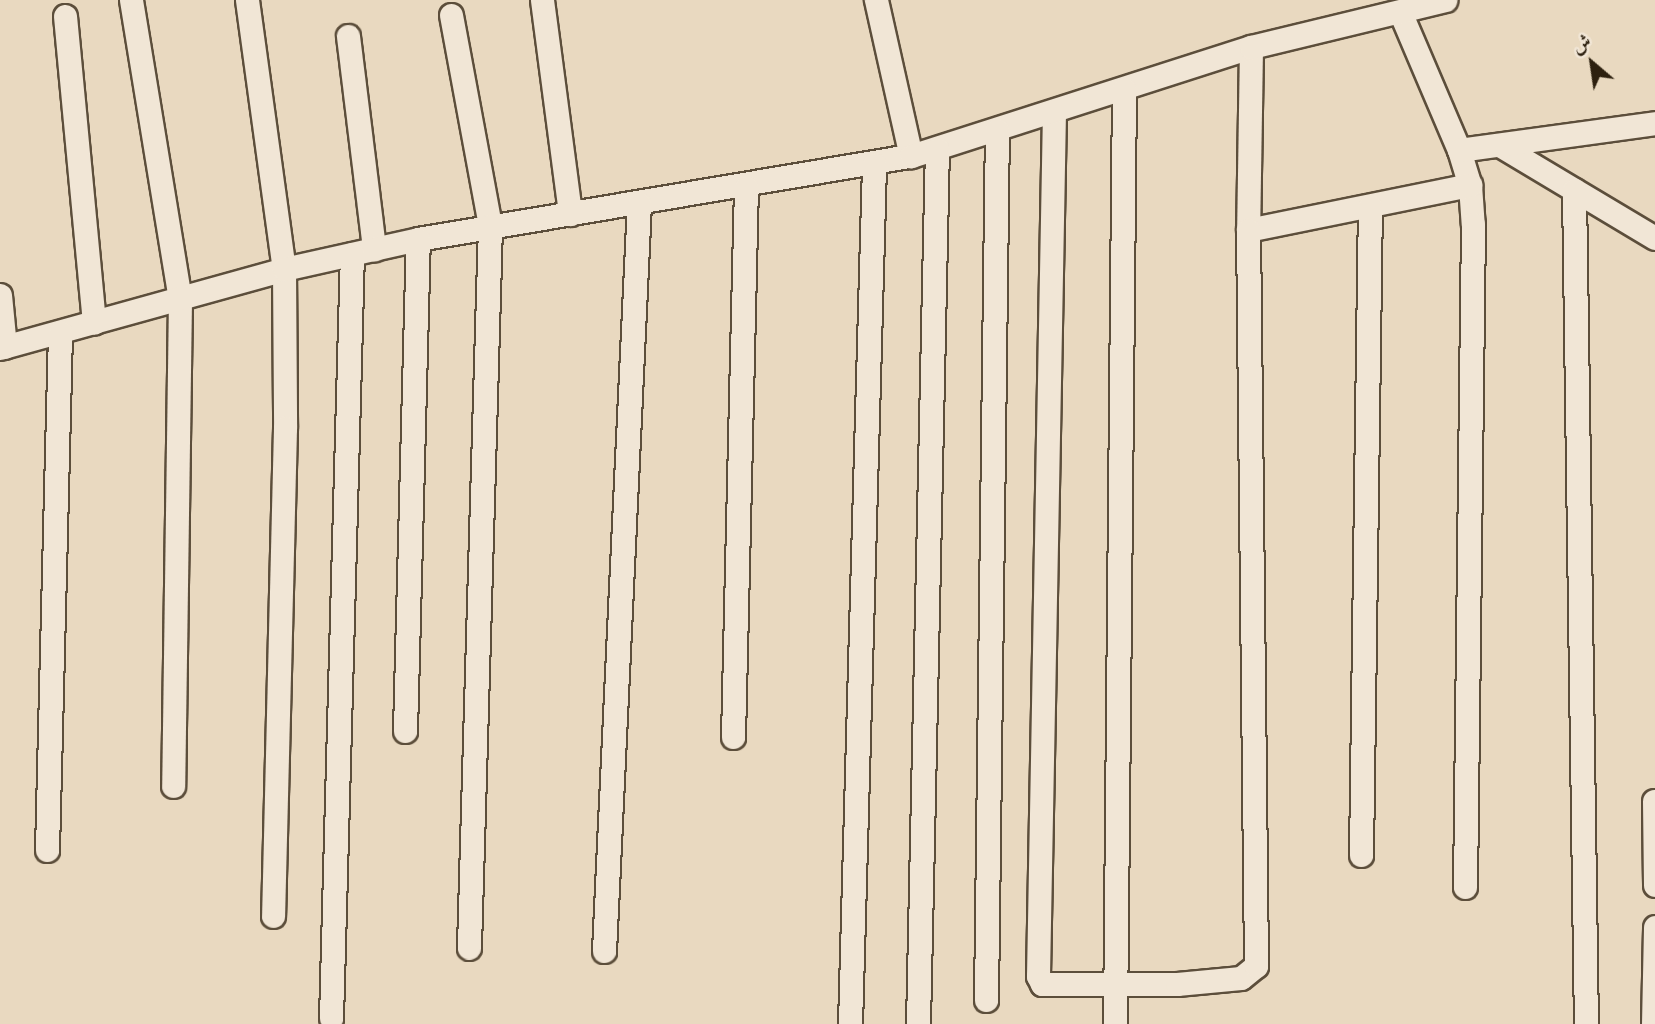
<!DOCTYPE html>
<html>
<head>
<meta charset="utf-8">
<style>
	body { margin:0 }
	#map { position:relative; width:1655px; height:1024px; overflow:hidden; background:#e9d9c0; font-family:Vollkorn,Amiri,serif }
	div>[style] { position:absolute }
	.roads { filter:drop-shadow(2px 0 #5c4e3b) drop-shadow(-2px 0 #5c4e3b) drop-shadow(0 2px #5c4e3b) drop-shadow(0 -2px #5c4e3b) }
	.street>* { height:23px; margin:-11.5px; padding:0 11.5px; transform-origin:11.5px; border-radius:11.5px; background:#f1e6d6 }
	span { translate:-50% -50%; white-space:nowrap; text-align:center; line-height:1.15; -webkit-text-stroke:7px #f1e6d6; paint-order:stroke }
	.north { position:absolute; left:1557px; top:28px; width:70px; height:70px; -webkit-text-stroke:5px #f1e6d6; paint-order:stroke; rotate:331deg; font-size:19px; font-weight:700; line-height:28px; text-align:center; color:#2d200f }
	.north::after { content:''; display:block; margin:auto; width:24px; height:32px; background:#2d200f; clip-path:polygon(50% 0,100% 100%,50% 72%,0 100%) }
</style>
</head>
<body>
<div id="map">
	<div class="roads">
		<div class="street">
			<i style="left:131px;top:0;width:303px;rotate:80.7deg"></i>
			<i style="left:180px;top:299px;width:487px;rotate:90.8deg"></i>
			<i style="left:247px;top:0;width:272px;rotate:82.2deg"></i>
			<i style="left:284px;top:269px;width:159px;rotate:89.6deg"></i>
			<i style="left:285px;top:428px;width:488px;rotate:91.4deg"></i>
			<i style="left:542px;top:0;width:216px;rotate:82.5deg"></i>
			<i style="left:876px;top:0;width:160px;rotate:77.4deg"></i>
			<i style="left:1401px;top:14px;width:148px;rotate:66.9deg"></i>
			<i style="left:1459px;top:150px;width:37px;rotate:73deg"></i>
			<i style="left:1470px;top:185px;width:39px;rotate:86deg"></i>
			<i style="left:1473px;top:224px;width:663px;rotate:90.69deg"></i>
			<i style="left:451px;top:15px;width:215px;rotate:79.5deg"></i>
			<i style="left:490px;top:226px;width:722px;rotate:91.67deg"></i>
			<i style="left:65px;top:16px;width:308px;rotate:84.6deg"></i>
			<i style="left:348px;top:36px;width:215px;rotate:83deg"></i>
			<i style="left:1251px;top:47px;width:183px;rotate:90.9deg"></i>
			<i style="left:1248px;top:230px;width:227px;rotate:-11.5deg"></i>
			<i style="left:1054px;top:111px;width:865px;rotate:91.06deg"></i>
			<i style="left:1038px;top:976px;width:9px;rotate:63deg"></i>
			<i style="left:1042px;top:984px;width:135px"></i>
			<i style="left:1177px;top:984px;width:64px;rotate:-5.4deg"></i>
			<i style="left:1241px;top:978px;width:19px;rotate:-39deg"></i>
			<i style="left:1256px;top:966px;width:736px;rotate:-90.62deg"></i>
			<i style="left:1501px;top:146px;width:179px;rotate:30.9deg"></i>
			<i style="left:1459px;top:150px;width:198px;rotate:-7.8deg"></i>
			<i style="left:1574px;top:190px;width:834px;rotate:89.18deg"></i>
			<i style="left:0;top:295px;width:52px;rotate:84.5deg"></i>
			<i style="left:0;top:348px;width:295px;rotate:-15.5deg"></i>
			<i style="left:284px;top:269px;width:137px;rotate:-12.6deg"></i>
			<i style="left:418px;top:239px;width:500px;rotate:-9.6deg"></i>
			<i style="left:911px;top:156px;width:357px;rotate:-17.8deg"></i>
			<i style="left:1251px;top:47px;width:200px;rotate:-13.6deg"></i>
			<i style="left:405px;top:731px;width:492px;rotate:-88.5deg"></i>
			<i style="left:733px;top:737px;width:550px;rotate:-88.65deg"></i>
			<i style="left:1654px;top:801px;width:84px;rotate:89.3deg"></i>
			<i style="left:47px;top:850px;width:518px;rotate:-88.56deg"></i>
			<i style="left:1361px;top:855px;width:649px;rotate:-89.21deg"></i>
			<i style="left:604px;top:951px;width:748px;rotate:-87.32deg"></i>
			<i style="left:986px;top:1000px;width:870px;rotate:-89.28deg"></i>
			<i style="left:331px;top:1018px;width:764px;rotate:-88.43deg"></i>
			<i style="left:850px;top:1024px;width:860px;rotate:-88.4deg"></i>
			<i style="left:918px;top:1024px;width:875px;rotate:-88.76deg"></i>
			<i style="left:1115px;top:1024px;width:935px;rotate:-89.45deg"></i>
			<i style="left:1653px;top:1024px;width:97px;rotate:-88.8deg"></i>
		</div>
	</div>
	<div class="north">ش</div>
</div>
</body>
</html>
